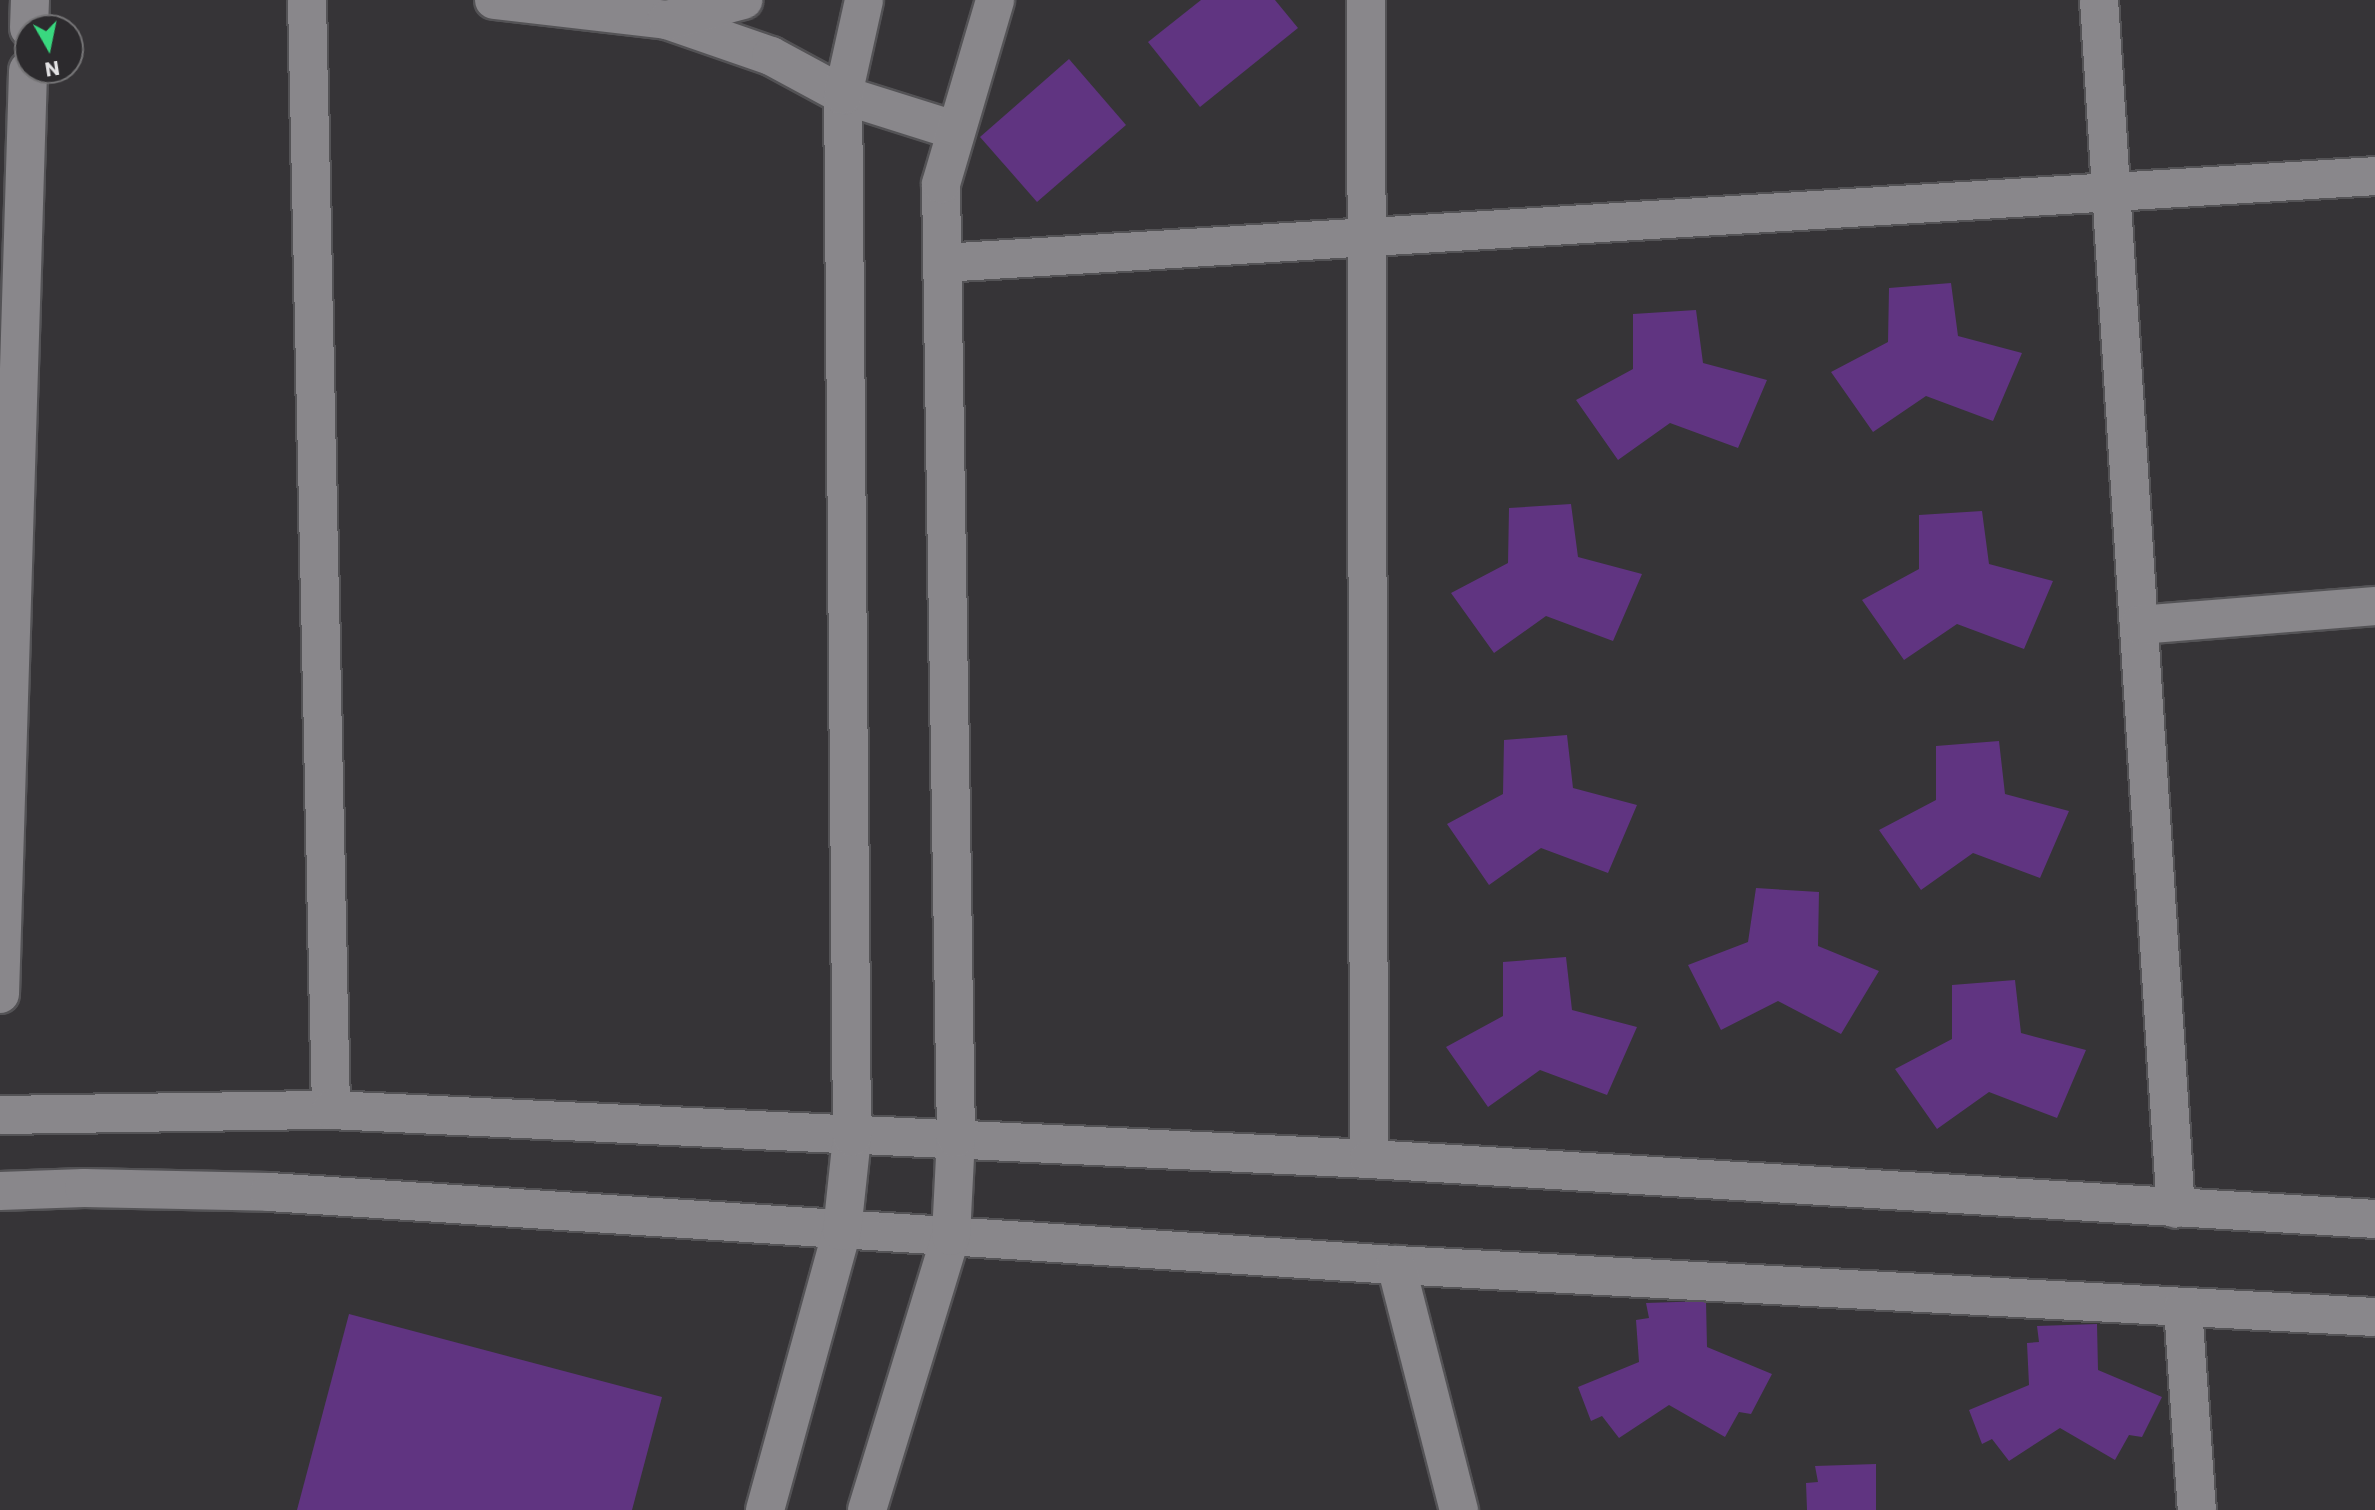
<!DOCTYPE html>
<html>
<head>
<meta charset="utf-8">
<style>
	body { margin:0 }
	#map { position:relative; width:2375px; height:1510px; overflow:hidden; background:#363437; font-family:Poppins,sans-serif }
	div>[style] { position:absolute }
	.building>* { inset:0; background:#603481 }
	.roads { filter:drop-shadow(2px 0 #545356) drop-shadow(-2px 0 #545356) drop-shadow(0 2px #545356) drop-shadow(0 -2px #545356) }
	.minor>* { height:38px; margin:-19px; padding:0 19px; transform-origin:19px; border-radius:19px; background:#89878b }
	span { translate:-50% -50%; white-space:nowrap; text-align:center; line-height:1.15; -webkit-text-stroke:7px #2c2a2d; paint-order:stroke }
	.north { position:absolute; left:14px; top:14px; width:70px; height:70px; box-sizing:border-box; background:#2c2a2d; border:2px solid #757476; border-radius:50%; rotate:171deg; font-size:19px; font-weight:700; line-height:28px; text-align:center; color:#e3e2e4 }
	.north::after { content:''; display:block; margin:auto; width:24px; height:32px; background:#39d87f; clip-path:polygon(50% 0,100% 100%,50% 72%,0 100%) }
</style>
</head>
<body>
<div id="map">
	<div class="building">
		<i style="clip-path:polygon(1201px 0,1275px 0,1298px 28px,1200px 107px,1148px 42px)"></i>
		<i style="clip-path:polygon(1069px 59px,1126px 125px,1037px 202px,980px 137px)"></i>
		<i style="clip-path:polygon(1951px 283px,1958px 336px,2022px 353px,1993px 421px,1926px 396px,1873px 432px,1831px 372px,1888px 342px,1889px 288px)"></i>
		<i style="clip-path:polygon(1696px 310px,1703px 363px,1767px 380px,1738px 448px,1670px 423px,1618px 460px,1576px 400px,1633px 369px,1633px 314px)"></i>
		<i style="clip-path:polygon(1571px 504px,1578px 557px,1642px 574px,1613px 641px,1546px 616px,1494px 653px,1451px 593px,1508px 563px,1509px 508px)"></i>
		<i style="clip-path:polygon(1982px 511px,1989px 564px,2053px 581px,2024px 649px,1957px 624px,1904px 660px,1862px 600px,1919px 569px,1919px 515px)"></i>
		<i style="clip-path:polygon(1567px 735px,1573px 788px,1637px 805px,1608px 873px,1541px 848px,1489px 885px,1447px 824px,1503px 794px,1504px 740px)"></i>
		<i style="clip-path:polygon(1999px 741px,2005px 794px,2069px 811px,2040px 878px,1973px 853px,1921px 890px,1879px 830px,1936px 800px,1936px 746px)"></i>
		<i style="clip-path:polygon(1756px 888px,1819px 892px,1818px 946px,1879px 971px,1841px 1034px,1778px 1001px,1721px 1030px,1688px 965px,1748px 942px)"></i>
		<i style="clip-path:polygon(1566px 957px,1572px 1010px,1637px 1027px,1607px 1095px,1540px 1070px,1488px 1107px,1446px 1047px,1503px 1016px,1503px 962px)"></i>
		<i style="clip-path:polygon(2015px 980px,2021px 1033px,2086px 1050px,2057px 1118px,1989px 1092px,1937px 1129px,1895px 1069px,1952px 1039px,1952px 985px)"></i>
		<i style="clip-path:polygon(1706px 1301px,1707px 1347px,1772px 1374px,1751px 1414px,1739px 1412px,1725px 1437px,1669px 1405px,1619px 1438px,1602px 1416px,1591px 1421px,1578px 1387px,1639px 1362px,1636px 1320px,1649px 1318px,1646px 1303px)"></i>
		<i style="clip-path:polygon(349px 1314px,662px 1397px,632px 1510px,297px 1510px)"></i>
		<i style="clip-path:polygon(2097px 1324px,2098px 1370px,2162px 1397px,2142px 1437px,2129px 1435px,2115px 1460px,2060px 1428px,2009px 1461px,1992px 1439px,1982px 1444px,1969px 1410px,2029px 1385px,2027px 1343px,2039px 1342px,2037px 1326px)"></i>
		<i style="clip-path:polygon(1876px 1464px,1876px 1510px,1807px 1510px,1806px 1483px,1818px 1482px,1815px 1466px)"></i>
	</div>
	<div class="roads">
		<div class="minor">
			<i style="left:307px;top:0;width:1110px;rotate:88.76deg"></i>
			<i style="left:494px;top:0;width:174px;rotate:6.6deg"></i>
			<i style="left:667px;top:20px;width:110px;rotate:19.1deg"></i>
			<i style="left:771px;top:56px;width:82px;rotate:28.4deg"></i>
			<i style="left:843px;top:95px;width:116px;rotate:17.5deg"></i>
			<i style="left:1366px;top:0;width:1159px;rotate:89.85deg"></i>
			<i style="left:2099px;top:0;width:1211px;rotate:86.36deg"></i>
			<i style="left:667px;top:20px;width:79px;rotate:-14.7deg"></i>
			<i style="left:29px;top:28px;width:28px;rotate:-88deg"></i>
			<i style="left:942px;top:263px;width:1436px;rotate:-3.47deg"></i>
			<i style="left:2139px;top:625px;width:237px;rotate:-4.6deg"></i>
			<i style="left:0;top:994px;width:924px;rotate:-88.26deg"></i>
			<i style="left:0;top:1115px;width:331px;rotate:-0.9deg"></i>
			<i style="left:331px;top:1110px;width:1039px;rotate:2.7deg"></i>
			<i style="left:1369px;top:1159px;width:1008px;rotate:3.41deg"></i>
			<i style="left:0;top:1191px;width:84px;rotate:-2deg"></i>
			<i style="left:84px;top:1188px;width:185px;rotate:1.2deg"></i>
			<i style="left:269px;top:1192px;width:1129px;rotate:3.71deg"></i>
			<i style="left:1396px;top:1265px;width:980px;rotate:3.04deg"></i>
			<i style="left:1396px;top:1265px;width:253px;rotate:75.6deg"></i>
			<i style="left:2183px;top:1307px;width:203px;rotate:86.1deg"></i>
			<i style="left:765px;top:1510px;width:289px;rotate:-74.6deg"></i>
			<i style="left:842px;top:1231px;width:95px;rotate:-83.9deg"></i>
			<i style="left:852px;top:1137px;width:1042px;rotate:-90.49deg"></i>
			<i style="left:843px;top:95px;width:97px;rotate:-77.5deg"></i>
			<i style="left:867px;top:1510px;width:287px;rotate:-73deg"></i>
			<i style="left:951px;top:1236px;width:98px;rotate:-87.1deg"></i>
			<i style="left:956px;top:1138px;width:954px;rotate:-90.9deg"></i>
			<i style="left:941px;top:184px;width:192px;rotate:-73.6deg"></i>
		</div>
	</div>
	<div class="north">N</div>
</div>
</body>
</html>
